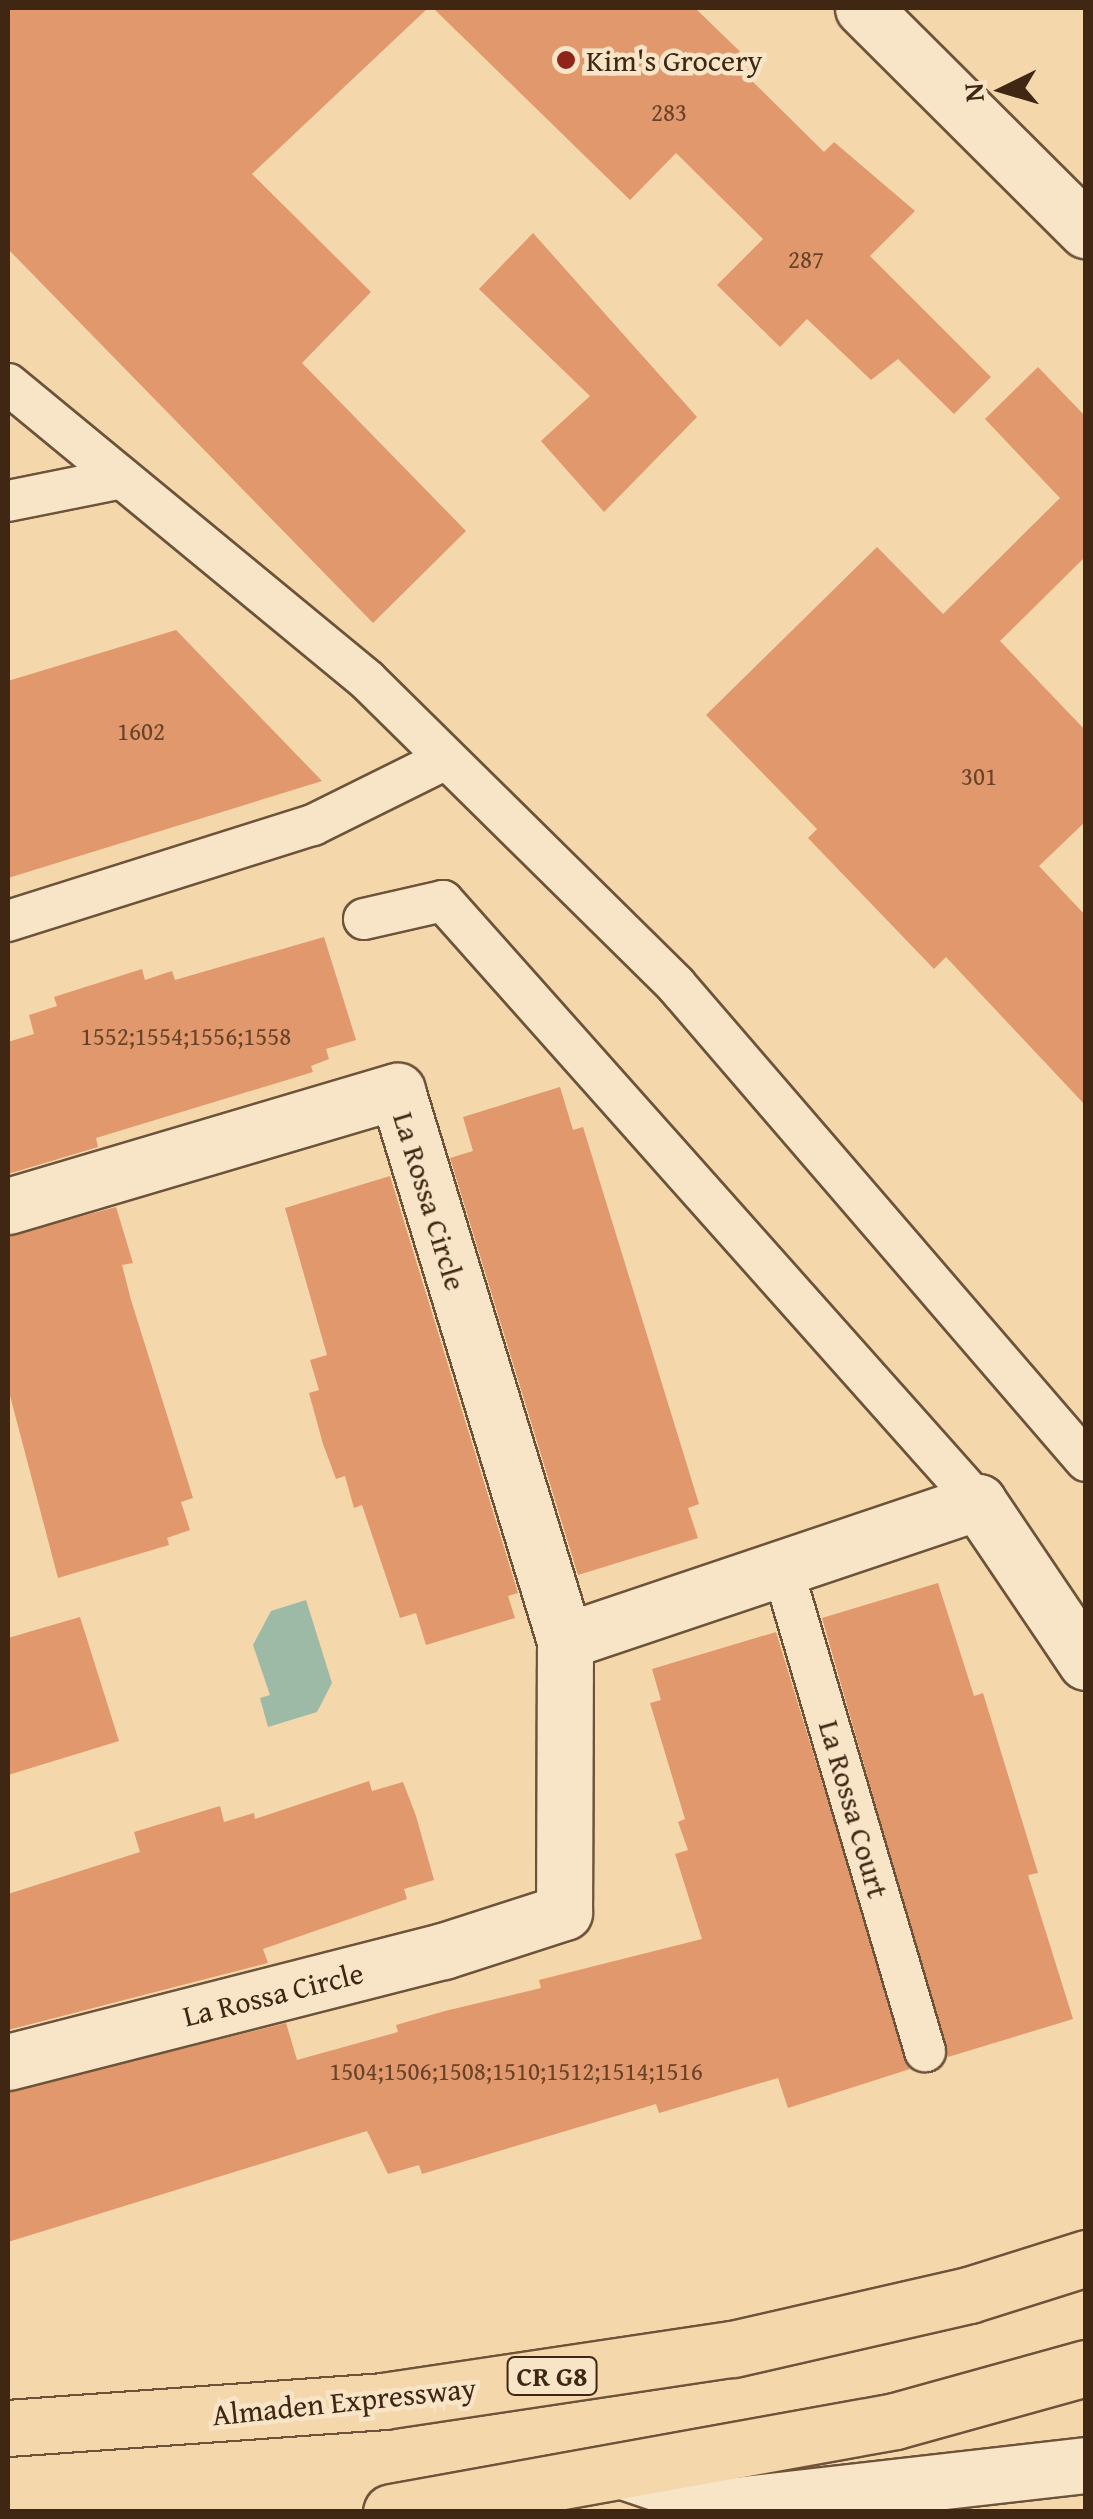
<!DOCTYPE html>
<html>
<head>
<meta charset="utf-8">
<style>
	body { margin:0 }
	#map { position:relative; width:1093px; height:2519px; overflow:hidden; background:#f4d7aa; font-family:"Gentium Book Plus",serif }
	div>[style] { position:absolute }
	.water>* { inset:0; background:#9cbaa6 }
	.building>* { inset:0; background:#e1986c }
	.roads { filter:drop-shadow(2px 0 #6d533a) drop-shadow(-2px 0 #6d533a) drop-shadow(0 2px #6d533a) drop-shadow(0 -2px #6d533a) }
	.service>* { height:40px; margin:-20px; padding:0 20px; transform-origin:20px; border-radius:20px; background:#f8e5c8 }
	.minor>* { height:55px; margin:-27.5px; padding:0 27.5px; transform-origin:27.5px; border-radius:27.5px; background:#f8e5c8 }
	.tertiary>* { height:55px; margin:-27.5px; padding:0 27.5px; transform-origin:27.5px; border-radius:27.5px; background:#f8e5c8 }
	.primary>* { height:55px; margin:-27.5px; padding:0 27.5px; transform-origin:27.5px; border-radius:27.5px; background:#f4d7aa }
	.dots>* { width:28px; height:28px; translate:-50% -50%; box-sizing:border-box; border:5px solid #f8e5c8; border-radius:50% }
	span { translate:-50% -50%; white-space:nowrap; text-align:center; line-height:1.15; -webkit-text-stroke:9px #f8e5c8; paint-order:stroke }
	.number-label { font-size:25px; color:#68432a }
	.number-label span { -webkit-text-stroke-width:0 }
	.shield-label span { padding:2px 8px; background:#f8e5c8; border:2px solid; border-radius:8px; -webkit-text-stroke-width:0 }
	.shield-label { font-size:28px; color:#402714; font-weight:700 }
	.poi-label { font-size:30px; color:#402714 }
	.left { translate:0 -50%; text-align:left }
	.street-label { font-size:30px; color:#402714 }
	.frame { position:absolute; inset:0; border:10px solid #402714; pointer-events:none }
	.north { position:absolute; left:953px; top:40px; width:100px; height:100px; -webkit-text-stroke:8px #f8e5c8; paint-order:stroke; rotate:265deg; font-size:28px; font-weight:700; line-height:40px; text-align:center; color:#402714 }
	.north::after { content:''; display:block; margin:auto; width:35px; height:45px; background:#402714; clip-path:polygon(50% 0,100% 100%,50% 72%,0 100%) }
</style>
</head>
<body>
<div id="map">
	<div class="water">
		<i style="clip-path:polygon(306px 1600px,332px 1683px,317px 1712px,268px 1727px,260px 1698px,270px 1695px,253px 1645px,271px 1611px)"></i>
	</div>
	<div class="building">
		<i style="clip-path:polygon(8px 8px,428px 8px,252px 174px,371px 292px,302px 363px,466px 531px,373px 623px,8px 249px)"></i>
		<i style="clip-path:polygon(433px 8px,695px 8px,758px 69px,749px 78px,824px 152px,834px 142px,915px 211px,870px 256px,991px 377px,954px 414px,898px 359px,871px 380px,807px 319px,780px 347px,717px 285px,763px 239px,676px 153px,630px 200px)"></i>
		<i style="clip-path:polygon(533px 233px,697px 417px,604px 512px,541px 441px,590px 396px,479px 289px)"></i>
		<i style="clip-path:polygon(1038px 367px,1086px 417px,1086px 556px,1000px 641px,1086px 731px,1086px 821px,1039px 866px,1086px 916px,1086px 1106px,946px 957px,934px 969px,808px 838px,817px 829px,706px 715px,877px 547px,943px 614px,1060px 498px,985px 419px)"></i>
		<i style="clip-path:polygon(176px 630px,322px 781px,8px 878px,8px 681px)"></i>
		<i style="clip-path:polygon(324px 937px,356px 1040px,326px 1049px,329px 1059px,311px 1066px,313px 1072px,96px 1138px,98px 1147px,8px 1174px,8px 1042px,34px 1034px,29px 1015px,57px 1006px,54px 997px,142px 969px,145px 980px,172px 971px,175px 980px)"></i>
		<i style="clip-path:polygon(560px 1087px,573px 1130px,583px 1127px,699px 1504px,688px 1508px,698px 1538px,578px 1575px,450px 1158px,473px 1151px,463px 1117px)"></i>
		<i style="clip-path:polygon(390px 1176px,518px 1593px,508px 1596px,515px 1618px,426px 1645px,416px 1613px,400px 1618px,362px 1505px,354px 1508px,345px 1476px,336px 1479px,323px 1444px,309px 1393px,319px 1390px,310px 1360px,327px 1355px,285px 1208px)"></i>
		<i style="clip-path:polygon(116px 1207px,133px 1263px,122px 1265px,131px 1300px,193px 1498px,181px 1502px,190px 1530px,167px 1538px,169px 1545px,58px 1578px,8px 1388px,8px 1236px)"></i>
		<i style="clip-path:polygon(938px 1583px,974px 1696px,983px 1693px,1038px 1873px,1028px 1875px,1073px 2019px,948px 2057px,822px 1618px)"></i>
		<i style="clip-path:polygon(80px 1617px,119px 1741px,8px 1775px,8px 1638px)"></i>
		<i style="clip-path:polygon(776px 1632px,910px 2069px,788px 2108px,778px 2078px,659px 2113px,656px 2104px,422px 2174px,419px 2165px,388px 2174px,367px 2131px,8px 2242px,8px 2092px,286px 2023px,297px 2060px,398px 2032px,396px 2025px,445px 2011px,541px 1988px,539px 1980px,702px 1939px,675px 1854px,688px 1850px,678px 1822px,685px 1819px,650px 1703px,661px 1700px,652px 1669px)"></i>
		<i style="clip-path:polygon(369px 1781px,372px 1791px,403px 1782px,416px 1816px,434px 1880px,404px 1889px,407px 1899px,263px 1949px,268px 1963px,8px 2030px,8px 1894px,140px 1852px,134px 1832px,220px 1806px,224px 1822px,254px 1813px,255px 1819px)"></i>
	</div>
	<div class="roads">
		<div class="service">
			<i style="left:8px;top:384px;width:465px;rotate:39.5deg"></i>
			<i style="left:367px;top:680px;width:434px;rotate:44.6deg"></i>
			<i style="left:676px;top:985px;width:628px;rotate:49.26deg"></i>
			<i style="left:8px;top:501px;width:116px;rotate:-11.4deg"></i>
			<i style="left:364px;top:919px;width:81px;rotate:-12.8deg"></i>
			<i style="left:443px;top:901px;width:805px;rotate:48.33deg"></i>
			<i style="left:8px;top:921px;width:320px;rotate:-17.5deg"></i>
			<i style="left:313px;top:825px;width:148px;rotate:-26.4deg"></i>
			<i style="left:782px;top:1567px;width:505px;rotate:73.54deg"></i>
		</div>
		<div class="minor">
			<i style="left:863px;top:8px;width:315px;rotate:44.9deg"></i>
			<i style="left:8px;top:1206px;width:406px;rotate:-16.5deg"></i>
			<i style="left:397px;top:1091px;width:575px;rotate:73.01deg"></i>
			<i style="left:565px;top:1641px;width:271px;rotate:90.2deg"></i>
			<i style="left:564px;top:1912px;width:127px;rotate:162.1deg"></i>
			<i style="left:443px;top:1951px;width:449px;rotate:165.7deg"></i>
			<i style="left:565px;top:1641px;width:436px;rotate:-18.6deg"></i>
			<i style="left:978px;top:1502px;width:193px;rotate:56deg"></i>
		</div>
		<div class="tertiary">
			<i style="left:626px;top:2472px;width:106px;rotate:18.8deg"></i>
			<i style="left:726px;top:2506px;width:362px;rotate:-6.5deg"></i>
		</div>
		<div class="primary">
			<i style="left:8px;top:2428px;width:376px;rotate:-4.1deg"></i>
			<i style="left:383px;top:2401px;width:354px;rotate:-8.5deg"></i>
			<i style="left:733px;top:2349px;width:242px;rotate:-12.9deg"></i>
			<i style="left:969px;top:2295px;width:123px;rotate:-17.5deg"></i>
			<i style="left:391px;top:2512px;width:512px;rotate:-10.23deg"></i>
			<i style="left:895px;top:2421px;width:198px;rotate:-15.5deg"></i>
		</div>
	</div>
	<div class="dots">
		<i style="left:566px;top:60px;background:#8f2418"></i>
	</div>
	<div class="number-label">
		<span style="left:669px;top:112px">283</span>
		<span style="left:806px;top:259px">287</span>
		<span style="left:141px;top:731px">1602</span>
		<span style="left:979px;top:776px">301</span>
		<span style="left:186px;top:1036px">1552;1554;1556;1558</span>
		<span style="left:516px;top:2071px">1504;1506;1508;1510;1512;1514;1516</span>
	</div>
	<div class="shield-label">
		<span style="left:552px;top:2376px">CR G8</span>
	</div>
	<div class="poi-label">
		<span class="left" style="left:586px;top:60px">Kim's Grocery</span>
	</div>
	<div class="street-label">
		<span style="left:430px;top:1201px;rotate:73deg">La Rossa Circle</span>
		<span style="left:854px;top:1809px;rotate:74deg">La Rossa Court</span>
		<span style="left:273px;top:1994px;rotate:-14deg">La Rossa Circle</span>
		<span style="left:344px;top:2401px;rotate:-6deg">Almaden Expressway</span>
	</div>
	<div class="frame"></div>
	<div class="north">N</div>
</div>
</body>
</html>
